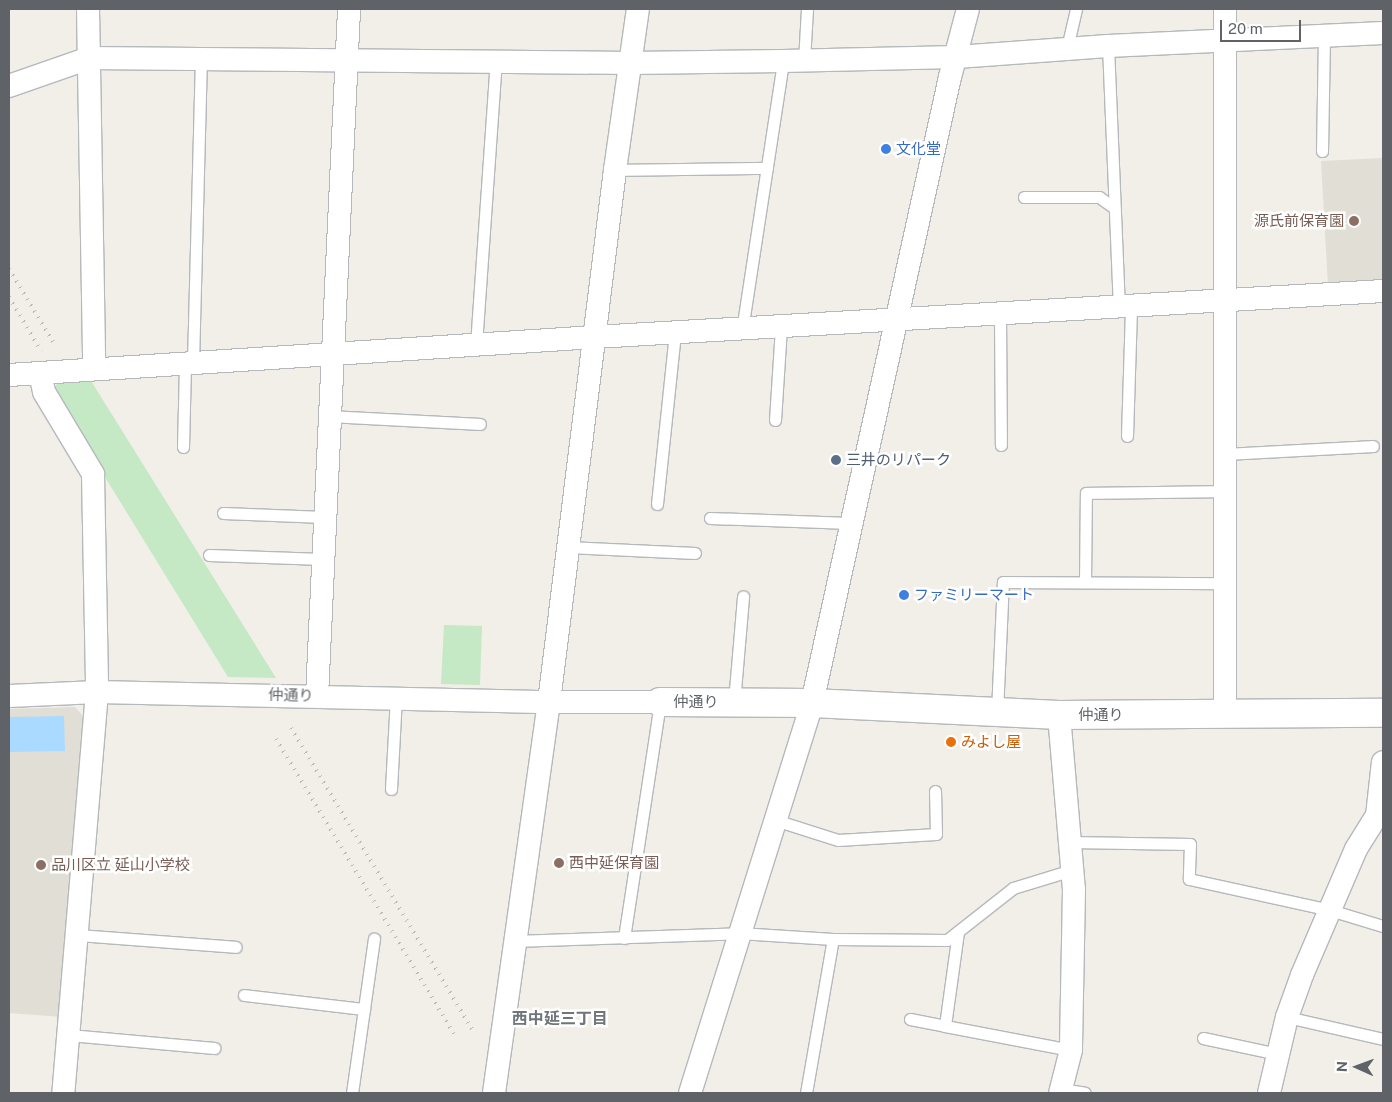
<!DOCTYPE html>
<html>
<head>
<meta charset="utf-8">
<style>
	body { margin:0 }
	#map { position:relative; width:1392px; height:1102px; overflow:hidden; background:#f1efe8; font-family:"Public Sans","Noto Sans JP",sans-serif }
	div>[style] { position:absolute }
	.education>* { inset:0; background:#e1ded6 }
	.green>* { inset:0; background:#c5e8c5 }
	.water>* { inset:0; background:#aadaff }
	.roads { filter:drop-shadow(1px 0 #b5b8bc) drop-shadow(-1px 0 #b5b8bc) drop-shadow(0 1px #b5b8bc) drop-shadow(0 -1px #b5b8bc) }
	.service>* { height:11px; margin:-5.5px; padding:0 5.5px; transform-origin:5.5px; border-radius:5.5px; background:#fff }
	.minor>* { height:22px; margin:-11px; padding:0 11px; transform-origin:11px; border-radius:11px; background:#fff }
	.tertiary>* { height:28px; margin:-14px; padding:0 14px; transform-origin:14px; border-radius:14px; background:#fff }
	.rail>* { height:4px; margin-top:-2px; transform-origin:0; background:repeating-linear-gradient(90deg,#b6b7b8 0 1px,transparent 0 7px) }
	.dots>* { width:14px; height:14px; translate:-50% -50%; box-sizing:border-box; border:2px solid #fff; border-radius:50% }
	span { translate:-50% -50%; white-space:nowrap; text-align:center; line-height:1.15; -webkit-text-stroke:5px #fff; paint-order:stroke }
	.shop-label { font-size:15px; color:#366cbe }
	.left { translate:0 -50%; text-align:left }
	.education-label { font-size:15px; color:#785e54 }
	.right { translate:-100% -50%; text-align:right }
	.service-label { font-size:15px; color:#4e5e75 }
	.street-label { font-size:15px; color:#5f6368 }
	.food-label { font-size:15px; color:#c56008 }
	.neighbourhood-label { font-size:16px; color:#70757a; font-weight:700 }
	.frame { position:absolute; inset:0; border:10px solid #5f6368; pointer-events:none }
	.north { position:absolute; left:1332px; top:1042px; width:50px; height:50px; -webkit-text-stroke:4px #fff; paint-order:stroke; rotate:272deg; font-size:14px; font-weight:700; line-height:20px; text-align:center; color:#5f6368 }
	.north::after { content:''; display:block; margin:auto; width:18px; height:22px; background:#5f6368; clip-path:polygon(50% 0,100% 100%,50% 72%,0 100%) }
	.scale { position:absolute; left:1220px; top:20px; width:81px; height:22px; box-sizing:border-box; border:2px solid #5f6368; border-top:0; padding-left:6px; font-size:15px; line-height:18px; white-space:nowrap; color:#5f6368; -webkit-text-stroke:4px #fff; paint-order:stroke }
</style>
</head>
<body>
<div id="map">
	<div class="education">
		<i style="clip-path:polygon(1383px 158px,1383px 282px,1328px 286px,1321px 161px)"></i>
		<i style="clip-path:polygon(75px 707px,84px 717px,62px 1017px,9px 1013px,9px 709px)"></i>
	</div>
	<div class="green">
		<i style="clip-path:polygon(88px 376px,276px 678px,228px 677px,52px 391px,62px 377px)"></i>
		<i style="clip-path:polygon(444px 625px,482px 626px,480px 685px,441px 684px)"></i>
	</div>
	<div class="water">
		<i style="clip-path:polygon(64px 716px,65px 751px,9px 752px,9px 717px)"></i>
	</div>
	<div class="roads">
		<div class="service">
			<i style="left:1108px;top:46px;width:262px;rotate:87.6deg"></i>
			<i style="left:1067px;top:48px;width:40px;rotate:-77deg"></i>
			<i style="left:804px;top:61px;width:52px;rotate:-86.7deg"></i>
			<i style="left:1322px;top:151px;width:116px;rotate:-89deg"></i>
			<i style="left:615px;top:170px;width:152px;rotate:-0.8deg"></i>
			<i style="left:1024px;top:197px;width:75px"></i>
			<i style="left:1099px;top:197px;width:19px;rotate:35deg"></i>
			<i style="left:1000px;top:315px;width:130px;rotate:89.6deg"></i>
			<i style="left:742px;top:330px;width:272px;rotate:-81.3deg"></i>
			<i style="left:476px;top:345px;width:285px;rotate:-86deg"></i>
			<i style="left:193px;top:362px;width:302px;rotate:-88.5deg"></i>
			<i style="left:329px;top:416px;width:151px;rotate:3deg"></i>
			<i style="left:775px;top:420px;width:92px;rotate:-86.3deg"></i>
			<i style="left:1127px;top:436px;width:129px;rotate:-88.2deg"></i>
			<i style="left:183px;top:447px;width:84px;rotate:-88.6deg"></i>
			<i style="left:1226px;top:454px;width:147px;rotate:-3.1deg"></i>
			<i style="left:657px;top:504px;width:172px;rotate:-84deg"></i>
			<i style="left:223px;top:513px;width:101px;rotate:2.3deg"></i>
			<i style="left:710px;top:518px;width:140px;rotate:2deg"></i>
			<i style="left:567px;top:547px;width:128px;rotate:2.7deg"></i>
			<i style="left:209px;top:555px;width:114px;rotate:2deg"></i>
			<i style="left:1085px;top:582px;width:89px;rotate:-89.4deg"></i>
			<i style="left:1086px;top:493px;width:140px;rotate:-0.8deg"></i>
			<i style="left:734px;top:702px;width:106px;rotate:-85.1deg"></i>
			<i style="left:997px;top:712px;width:130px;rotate:-87.4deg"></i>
			<i style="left:1003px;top:582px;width:223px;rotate:0.3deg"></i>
			<i style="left:391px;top:789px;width:91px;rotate:-86.9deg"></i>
			<i style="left:775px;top:820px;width:66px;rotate:17.6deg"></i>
			<i style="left:838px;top:840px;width:98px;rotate:-3.5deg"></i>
			<i style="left:936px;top:834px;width:43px;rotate:-91.3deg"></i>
			<i style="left:1070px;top:842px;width:120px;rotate:1deg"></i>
			<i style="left:1190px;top:844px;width:35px;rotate:92deg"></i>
			<i style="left:1189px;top:879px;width:144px;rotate:12.4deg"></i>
			<i style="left:1330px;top:910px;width:55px;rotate:16.8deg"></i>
			<i style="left:958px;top:932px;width:95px;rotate:97.9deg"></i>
			<i style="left:945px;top:1026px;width:128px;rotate:10.8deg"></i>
			<i style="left:77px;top:935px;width:159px;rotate:4.3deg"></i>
			<i style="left:624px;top:938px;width:239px;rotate:-81.3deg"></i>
			<i style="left:514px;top:941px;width:225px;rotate:-2deg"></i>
			<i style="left:739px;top:933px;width:94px;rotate:3.7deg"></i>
			<i style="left:833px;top:939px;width:114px;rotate:0.5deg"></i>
			<i style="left:947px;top:940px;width:84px;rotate:-38.2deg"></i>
			<i style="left:1013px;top:888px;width:62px;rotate:-17deg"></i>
			<i style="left:244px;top:995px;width:121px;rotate:6.7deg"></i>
			<i style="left:1287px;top:1017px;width:98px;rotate:12.9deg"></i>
			<i style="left:910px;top:1019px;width:36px;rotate:11deg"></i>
			<i style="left:69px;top:1035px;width:146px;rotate:5.1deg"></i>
			<i style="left:1203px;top:1038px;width:77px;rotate:12deg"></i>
			<i style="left:1061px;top:1089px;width:24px;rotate:9deg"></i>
			<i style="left:352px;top:1093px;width:156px;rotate:-81.9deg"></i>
			<i style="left:806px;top:1093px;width:156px;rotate:-80.1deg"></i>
		</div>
		<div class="minor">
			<i style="left:88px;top:9px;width:359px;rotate:89deg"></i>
			<i style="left:1225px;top:9px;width:706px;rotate:90deg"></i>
			<i style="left:9px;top:86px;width:85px;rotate:-19.3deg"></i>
			<i style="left:89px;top:58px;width:542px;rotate:0.53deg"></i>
			<i style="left:631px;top:63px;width:152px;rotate:-0.8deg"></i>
			<i style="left:783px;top:61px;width:174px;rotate:-1.3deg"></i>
			<i style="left:957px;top:57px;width:151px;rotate:-4.2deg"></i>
			<i style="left:1108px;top:46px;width:275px;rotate:-2.7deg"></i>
			<i style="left:40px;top:373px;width:19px;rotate:78deg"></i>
			<i style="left:44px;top:392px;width:96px;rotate:59.1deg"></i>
			<i style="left:93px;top:474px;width:218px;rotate:88.9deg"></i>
			<i style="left:97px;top:692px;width:402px;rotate:94.8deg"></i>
			<i style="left:9px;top:375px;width:587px;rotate:-3.71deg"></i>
			<i style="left:595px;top:337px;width:789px;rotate:-3.34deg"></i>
			<i style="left:9px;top:696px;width:88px;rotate:-2.6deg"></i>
			<i style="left:97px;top:692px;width:452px;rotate:1.3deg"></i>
			<i style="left:549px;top:702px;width:111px"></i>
			<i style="left:317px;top:696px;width:688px;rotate:-87.33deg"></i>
			<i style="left:1059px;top:715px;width:176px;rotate:85.1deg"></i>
			<i style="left:1074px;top:890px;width:160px;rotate:91.1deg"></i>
			<i style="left:1071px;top:1050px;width:44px;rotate:104.3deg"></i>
			<i style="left:494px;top:1093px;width:395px;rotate:-82deg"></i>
			<i style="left:549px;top:702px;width:536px;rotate:-82.93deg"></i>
			<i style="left:615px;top:170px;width:163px;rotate:-81.9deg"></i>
			<i style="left:690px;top:1093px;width:409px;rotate:-72.6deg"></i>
			<i style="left:812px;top:703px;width:641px;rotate:-77.57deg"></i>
			<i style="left:950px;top:77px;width:70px;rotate:-75.2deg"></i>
			<i style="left:1269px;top:1093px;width:78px;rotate:-76.7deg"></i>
			<i style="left:1287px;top:1017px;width:45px;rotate:-70.3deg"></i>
			<i style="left:1302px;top:975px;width:137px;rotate:-66.8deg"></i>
			<i style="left:1356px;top:849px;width:39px;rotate:-58deg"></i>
			<i style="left:1377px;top:816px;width:54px;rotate:-83.7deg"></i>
		</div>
		<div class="tertiary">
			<i style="left:660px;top:702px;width:152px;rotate:0.4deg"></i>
			<i style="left:812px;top:703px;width:247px;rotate:2.8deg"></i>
			<i style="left:1059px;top:715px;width:324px;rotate:-0.4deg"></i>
		</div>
	</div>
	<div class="rail">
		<i style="left:9px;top:269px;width:85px;rotate:58.9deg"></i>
		<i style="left:9px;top:297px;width:63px;rotate:59.3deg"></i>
		<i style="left:291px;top:728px;width:351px;rotate:59deg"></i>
		<i style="left:276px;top:739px;width:348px;rotate:58.9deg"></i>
	</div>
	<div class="dots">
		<i style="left:886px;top:149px;background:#3f7fe0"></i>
		<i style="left:1354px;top:221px;background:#8d6e63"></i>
		<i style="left:836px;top:460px;background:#5c6f8a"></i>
		<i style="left:904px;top:595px;background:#3f7fe0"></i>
		<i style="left:951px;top:742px;background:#e8710a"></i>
		<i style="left:559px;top:863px;background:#8d6e63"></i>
		<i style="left:41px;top:865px;background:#8d6e63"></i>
	</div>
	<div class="shop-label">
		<span class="left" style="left:896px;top:149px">文化堂</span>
		<span class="left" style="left:914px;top:595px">ファミリーマート</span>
	</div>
	<div class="education-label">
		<span class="right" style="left:1344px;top:221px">源氏前保育園</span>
		<span class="left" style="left:569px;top:863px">西中延保育園</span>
		<span class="left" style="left:51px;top:865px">品川区立 延山小学校</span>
	</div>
	<div class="service-label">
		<span class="left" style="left:846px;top:460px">三井のリパーク</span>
	</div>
	<div class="street-label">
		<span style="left:291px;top:695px;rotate:1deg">仲通り</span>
		<span style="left:696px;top:702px">仲通り</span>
		<span style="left:1101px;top:715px">仲通り</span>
	</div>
	<div class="food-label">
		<span class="left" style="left:961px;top:742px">みよし屋</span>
	</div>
	<div class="neighbourhood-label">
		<span style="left:560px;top:1019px">西中延三丁目</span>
	</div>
	<div class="frame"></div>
	<div class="north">N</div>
	<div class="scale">20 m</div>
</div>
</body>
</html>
